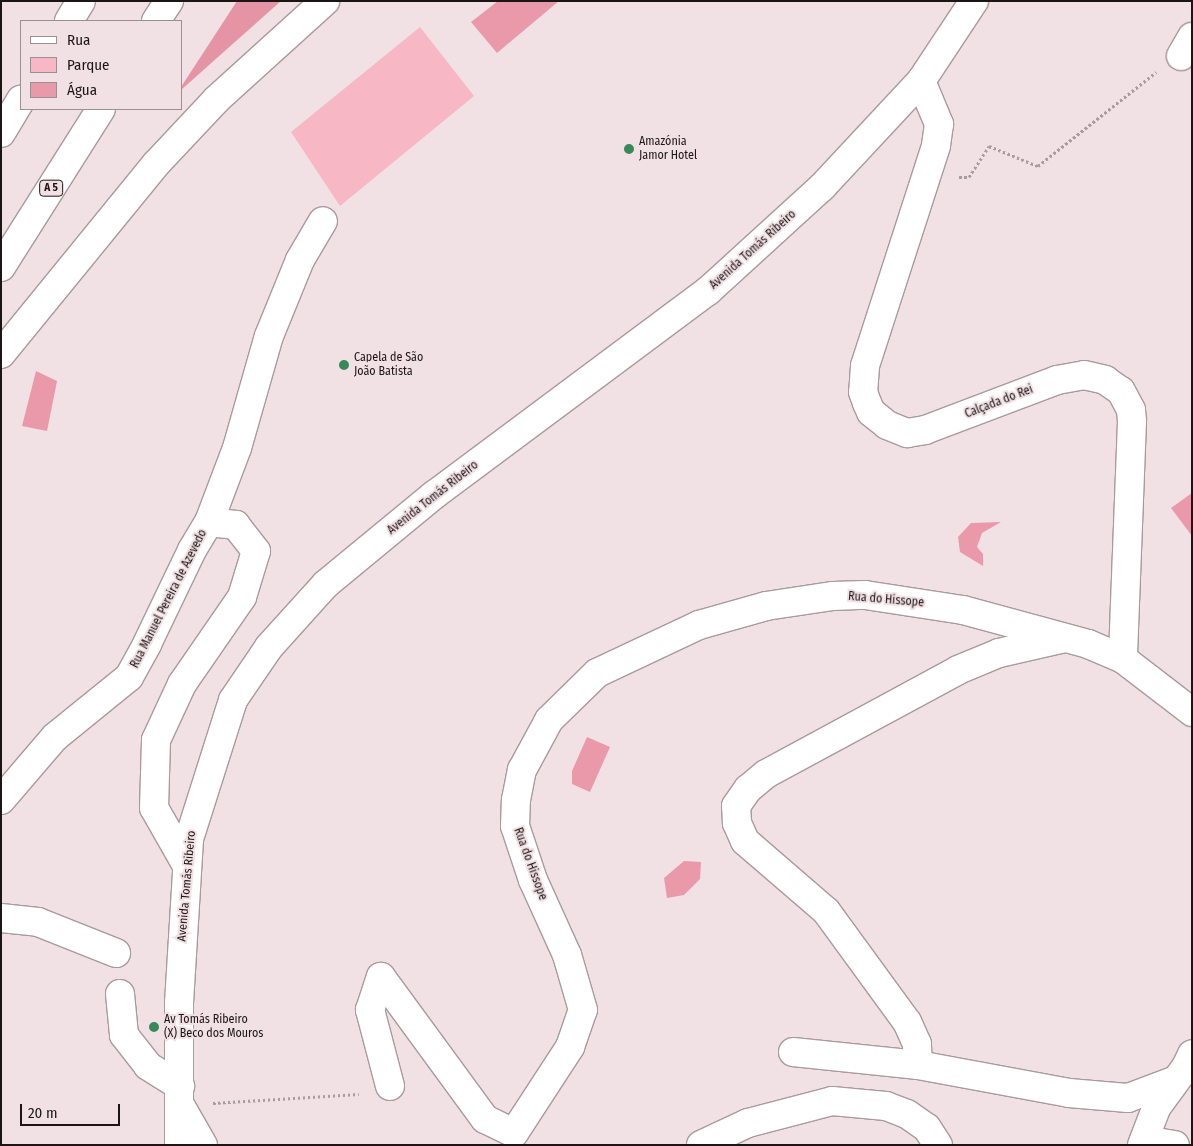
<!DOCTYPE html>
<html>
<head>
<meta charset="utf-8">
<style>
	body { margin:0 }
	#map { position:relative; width:1193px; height:1146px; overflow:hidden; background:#f1e1e4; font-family:"Fira Sans Condensed",sans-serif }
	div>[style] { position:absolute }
	.green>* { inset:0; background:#f8b7c4 }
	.forest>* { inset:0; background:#e594a6 }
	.water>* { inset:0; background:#ea99aa }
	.path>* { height:3px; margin-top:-1.5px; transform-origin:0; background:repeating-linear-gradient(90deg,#a99c9e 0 2.5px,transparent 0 5px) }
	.roads { filter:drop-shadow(1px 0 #a99a9d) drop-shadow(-1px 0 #a99a9d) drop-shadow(0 1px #a99a9d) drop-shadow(0 -1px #a99a9d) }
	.minor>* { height:28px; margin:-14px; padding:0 14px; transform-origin:14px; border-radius:14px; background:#fff }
	.highway>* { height:28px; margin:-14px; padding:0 14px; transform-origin:14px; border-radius:14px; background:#fff }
	.dots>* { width:14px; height:14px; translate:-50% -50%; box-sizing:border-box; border:2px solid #f1e1e4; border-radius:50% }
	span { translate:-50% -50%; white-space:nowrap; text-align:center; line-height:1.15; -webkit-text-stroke:4px #f1e1e4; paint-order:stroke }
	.shield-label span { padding:1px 4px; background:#f1e1e4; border:1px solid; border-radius:4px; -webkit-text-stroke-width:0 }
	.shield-label { font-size:11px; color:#1b1516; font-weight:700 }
	.poi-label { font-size:12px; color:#1b1516 }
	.left { translate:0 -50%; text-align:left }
	.street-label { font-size:12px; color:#1b1516 }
	.frame { position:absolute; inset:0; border:2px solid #1b1516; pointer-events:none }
	.legend { position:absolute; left:20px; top:20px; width:162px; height:90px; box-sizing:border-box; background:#f1e1e4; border:1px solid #9b8f92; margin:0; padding:6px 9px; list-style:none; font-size:15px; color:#1b1516 }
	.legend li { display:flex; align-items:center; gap:10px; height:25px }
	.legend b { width:25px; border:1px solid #9b8f92 }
	.scale { position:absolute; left:20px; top:1104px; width:100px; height:22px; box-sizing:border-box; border:2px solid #1b1516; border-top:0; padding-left:6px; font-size:15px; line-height:18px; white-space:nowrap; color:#1b1516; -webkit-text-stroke:4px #f1e1e4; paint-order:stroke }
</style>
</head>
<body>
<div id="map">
	<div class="green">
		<i style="clip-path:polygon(420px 27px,474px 96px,340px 206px,291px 132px)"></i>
	</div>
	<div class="forest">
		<i style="clip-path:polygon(237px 1px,281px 1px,181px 90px,181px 87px)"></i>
	</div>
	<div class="water">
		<i style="clip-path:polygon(498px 1px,559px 1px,497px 53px,471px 22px)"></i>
		<i style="clip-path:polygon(36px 371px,57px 381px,47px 431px,22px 426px)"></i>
		<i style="clip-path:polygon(1192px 493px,1192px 536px,1171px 508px)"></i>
		<i style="clip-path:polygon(1001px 522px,982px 533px,977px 547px,983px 554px,983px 566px,960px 552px,958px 537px,971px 523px)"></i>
		<i style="clip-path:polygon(587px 737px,610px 747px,590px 792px,572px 784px,572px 771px)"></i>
		<i style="clip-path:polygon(684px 861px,701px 862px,700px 879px,684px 895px,667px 898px,664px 878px)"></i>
	</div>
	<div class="path">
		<i style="left:959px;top:177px;width:10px"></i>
		<i style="left:969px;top:177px;width:37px;rotate:-57deg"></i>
		<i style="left:989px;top:146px;width:53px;rotate:22.2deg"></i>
		<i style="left:1038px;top:166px;width:151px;rotate:-38.5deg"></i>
		<i style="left:213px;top:1103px;width:146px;rotate:-3.5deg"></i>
	</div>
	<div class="roads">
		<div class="minor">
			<i style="left:1181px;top:56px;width:22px;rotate:-60deg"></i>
			<i style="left:921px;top:81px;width:47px;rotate:67.3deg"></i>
			<i style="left:939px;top:124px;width:22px;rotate:98deg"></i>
			<i style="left:936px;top:146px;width:231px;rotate:107.9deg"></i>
			<i style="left:865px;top:366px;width:26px;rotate:94deg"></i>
			<i style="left:863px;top:392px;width:12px;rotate:70deg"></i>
			<i style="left:867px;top:403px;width:10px;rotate:66deg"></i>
			<i style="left:871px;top:412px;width:21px;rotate:39deg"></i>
			<i style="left:887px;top:425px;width:22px;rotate:22deg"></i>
			<i style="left:907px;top:433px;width:18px;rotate:-9deg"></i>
			<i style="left:925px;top:430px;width:141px;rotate:-20.7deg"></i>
			<i style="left:1057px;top:380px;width:27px;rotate:-10deg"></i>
			<i style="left:1084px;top:375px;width:22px;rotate:13deg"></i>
			<i style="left:1105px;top:380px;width:19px;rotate:35deg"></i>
			<i style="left:1121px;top:391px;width:21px;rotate:62deg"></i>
			<i style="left:1131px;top:410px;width:11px;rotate:85deg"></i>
			<i style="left:1132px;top:421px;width:238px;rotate:92.2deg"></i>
			<i style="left:1123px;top:659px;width:87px;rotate:37.5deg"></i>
			<i style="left:1px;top:800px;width:83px;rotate:-49.4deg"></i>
			<i style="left:55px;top:737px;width:95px;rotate:-39deg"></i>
			<i style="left:129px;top:677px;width:38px;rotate:-61deg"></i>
			<i style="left:147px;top:644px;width:104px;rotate:-64.4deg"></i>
			<i style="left:192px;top:550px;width:33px;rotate:-59deg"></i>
			<i style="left:209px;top:522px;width:79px;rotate:-69.3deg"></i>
			<i style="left:237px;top:448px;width:116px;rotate:-74.1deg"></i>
			<i style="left:269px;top:336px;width:82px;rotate:-67.8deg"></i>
			<i style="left:300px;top:260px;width:45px;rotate:-59.5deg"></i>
			<i style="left:186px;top:864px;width:64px;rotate:-119.7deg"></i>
			<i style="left:154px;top:808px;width:68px;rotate:-88.3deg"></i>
			<i style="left:156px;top:740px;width:62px;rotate:-65.1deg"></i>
			<i style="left:182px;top:684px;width:106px;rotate:-55.4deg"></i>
			<i style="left:242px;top:597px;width:48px;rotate:-73.1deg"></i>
			<i style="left:256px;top:551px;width:33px;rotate:-128deg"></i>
			<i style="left:236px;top:525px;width:27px;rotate:-174deg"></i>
			<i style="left:1px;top:918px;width:37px;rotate:6deg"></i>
			<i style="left:38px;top:922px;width:84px;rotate:21.7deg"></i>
			<i style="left:120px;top:994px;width:41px;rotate:84.4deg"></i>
			<i style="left:124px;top:1035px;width:39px;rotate:52deg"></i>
			<i style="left:148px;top:1066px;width:38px;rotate:32deg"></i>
			<i style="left:793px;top:1052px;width:126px;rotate:5.9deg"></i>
			<i style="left:918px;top:1065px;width:21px;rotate:-93deg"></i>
			<i style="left:917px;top:1044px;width:24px;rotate:-114deg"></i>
			<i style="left:907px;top:1022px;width:137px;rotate:-126.1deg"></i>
			<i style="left:826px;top:911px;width:107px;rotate:-139.2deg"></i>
			<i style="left:745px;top:841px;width:20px;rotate:-114deg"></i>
			<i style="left:737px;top:823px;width:17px;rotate:-93deg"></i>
			<i style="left:736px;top:806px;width:21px;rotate:-55deg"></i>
			<i style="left:748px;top:789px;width:23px;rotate:-40deg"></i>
			<i style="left:766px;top:774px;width:218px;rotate:-28.4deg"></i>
			<i style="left:958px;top:670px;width:44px;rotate:-22.5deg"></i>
			<i style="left:999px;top:653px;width:64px;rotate:-12.7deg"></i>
			<i style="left:918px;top:1065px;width:154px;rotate:10.5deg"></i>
			<i style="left:1069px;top:1093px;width:59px;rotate:4.8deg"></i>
			<i style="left:1128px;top:1098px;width:51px;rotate:-20.6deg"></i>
			<i style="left:390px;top:1086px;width:79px;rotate:-104.7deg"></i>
			<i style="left:370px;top:1010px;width:35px;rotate:-72deg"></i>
			<i style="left:381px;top:977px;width:176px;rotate:53.8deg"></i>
			<i style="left:485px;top:1119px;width:32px;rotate:26deg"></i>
			<i style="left:514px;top:1133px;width:103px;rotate:-56.9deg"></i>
			<i style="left:570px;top:1047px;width:39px;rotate:-71deg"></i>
			<i style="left:583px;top:1010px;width:57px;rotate:-106.2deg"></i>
			<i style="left:567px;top:955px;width:82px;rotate:-114.4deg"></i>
			<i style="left:533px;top:880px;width:57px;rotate:-108.4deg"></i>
			<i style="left:515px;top:826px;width:26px;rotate:-88deg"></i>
			<i style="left:516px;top:800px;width:31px;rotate:-79deg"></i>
			<i style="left:522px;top:770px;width:57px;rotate:-61.6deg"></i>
			<i style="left:549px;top:720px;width:67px;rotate:-44.4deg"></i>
			<i style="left:597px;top:673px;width:113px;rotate:-25.2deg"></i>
			<i style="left:699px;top:625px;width:70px;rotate:-15.8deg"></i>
			<i style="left:766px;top:606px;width:68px;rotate:-8.5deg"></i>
			<i style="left:833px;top:596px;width:32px;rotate:-2deg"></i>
			<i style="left:865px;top:595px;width:99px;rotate:8.7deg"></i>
			<i style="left:963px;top:610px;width:130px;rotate:15.2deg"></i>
			<i style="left:1088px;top:644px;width:38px;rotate:23deg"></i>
			<i style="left:180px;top:1105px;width:46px;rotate:60.1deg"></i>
			<i style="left:179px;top:1145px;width:142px;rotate:-90deg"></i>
			<i style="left:179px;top:1003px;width:164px;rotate:-86.5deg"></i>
			<i style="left:189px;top:839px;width:146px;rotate:-72.4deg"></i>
			<i style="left:233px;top:700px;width:64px;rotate:-55.8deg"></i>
			<i style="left:269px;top:647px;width:85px;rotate:-47.9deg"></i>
			<i style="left:326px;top:584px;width:140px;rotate:-39.5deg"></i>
			<i style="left:434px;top:495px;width:342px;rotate:-36.7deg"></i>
			<i style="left:708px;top:291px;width:154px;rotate:-42.4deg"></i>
			<i style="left:822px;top:187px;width:145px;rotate:-47deg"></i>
			<i style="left:921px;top:81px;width:96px;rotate:-56.5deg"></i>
			<i style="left:701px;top:1145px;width:52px;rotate:-25.1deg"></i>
			<i style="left:748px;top:1123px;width:87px;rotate:-14.7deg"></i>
			<i style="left:832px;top:1101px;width:54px;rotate:5.3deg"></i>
			<i style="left:886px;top:1106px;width:22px;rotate:21deg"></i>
			<i style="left:907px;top:1114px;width:24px;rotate:35deg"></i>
			<i style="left:927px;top:1128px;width:20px;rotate:57deg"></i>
			<i style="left:1142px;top:1145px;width:40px;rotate:-69deg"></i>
			<i style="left:1156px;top:1108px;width:51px;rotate:-53.8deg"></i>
			<i style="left:1186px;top:1067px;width:14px;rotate:-65deg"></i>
			<i style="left:1150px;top:1145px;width:7px;rotate:-27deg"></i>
			<i style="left:1156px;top:1142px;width:19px;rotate:9deg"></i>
		</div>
		<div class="highway">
			<i style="left:69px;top:21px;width:23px;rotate:-59deg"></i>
			<i style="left:156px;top:21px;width:24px;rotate:-57deg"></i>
			<i style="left:1px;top:133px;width:39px;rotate:-59deg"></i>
			<i style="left:1px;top:267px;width:187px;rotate:-57.7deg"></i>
			<i style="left:1px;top:354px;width:245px;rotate:-50.8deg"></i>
			<i style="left:156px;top:164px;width:89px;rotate:-46.8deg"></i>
			<i style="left:217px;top:99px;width:146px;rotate:-42.2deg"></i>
		</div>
	</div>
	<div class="dots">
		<i style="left:629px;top:149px;background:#37895a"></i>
		<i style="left:344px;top:365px;background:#37895a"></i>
		<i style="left:154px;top:1027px;background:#37895a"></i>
	</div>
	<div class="shield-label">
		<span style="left:51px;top:188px">A 5</span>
	</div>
	<div class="poi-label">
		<span class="left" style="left:639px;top:149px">Amazónia<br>Jamor Hotel</span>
		<span class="left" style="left:354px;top:365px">Capela de São<br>João Batista</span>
		<span class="left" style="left:164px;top:1027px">Av Tomás Ribeiro<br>(X) Beco dos Mouros</span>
	</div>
	<div class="street-label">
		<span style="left:753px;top:250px;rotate:-42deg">Avenida Tomás Ribeiro</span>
		<span style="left:999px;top:402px;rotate:-21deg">Calçada do Rei</span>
		<span style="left:433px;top:498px;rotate:-38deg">Avenida Tomás Ribeiro</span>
		<span style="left:169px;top:599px;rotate:-63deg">Rua Manuel Pereira de Azevedo</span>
		<span style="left:886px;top:600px;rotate:5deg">Rua do Hissope</span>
		<span style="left:530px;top:864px;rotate:70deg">Rua do Hissope</span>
		<span style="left:187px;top:886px;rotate:-85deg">Avenida Tomás Ribeiro</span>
	</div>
	<div class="frame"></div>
	<ul class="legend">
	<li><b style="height:6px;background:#fff"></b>Rua</li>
	<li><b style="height:14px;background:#f8b7c4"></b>Parque</li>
	<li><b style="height:14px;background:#ea99aa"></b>Água</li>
	</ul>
	<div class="scale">20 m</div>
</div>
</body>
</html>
